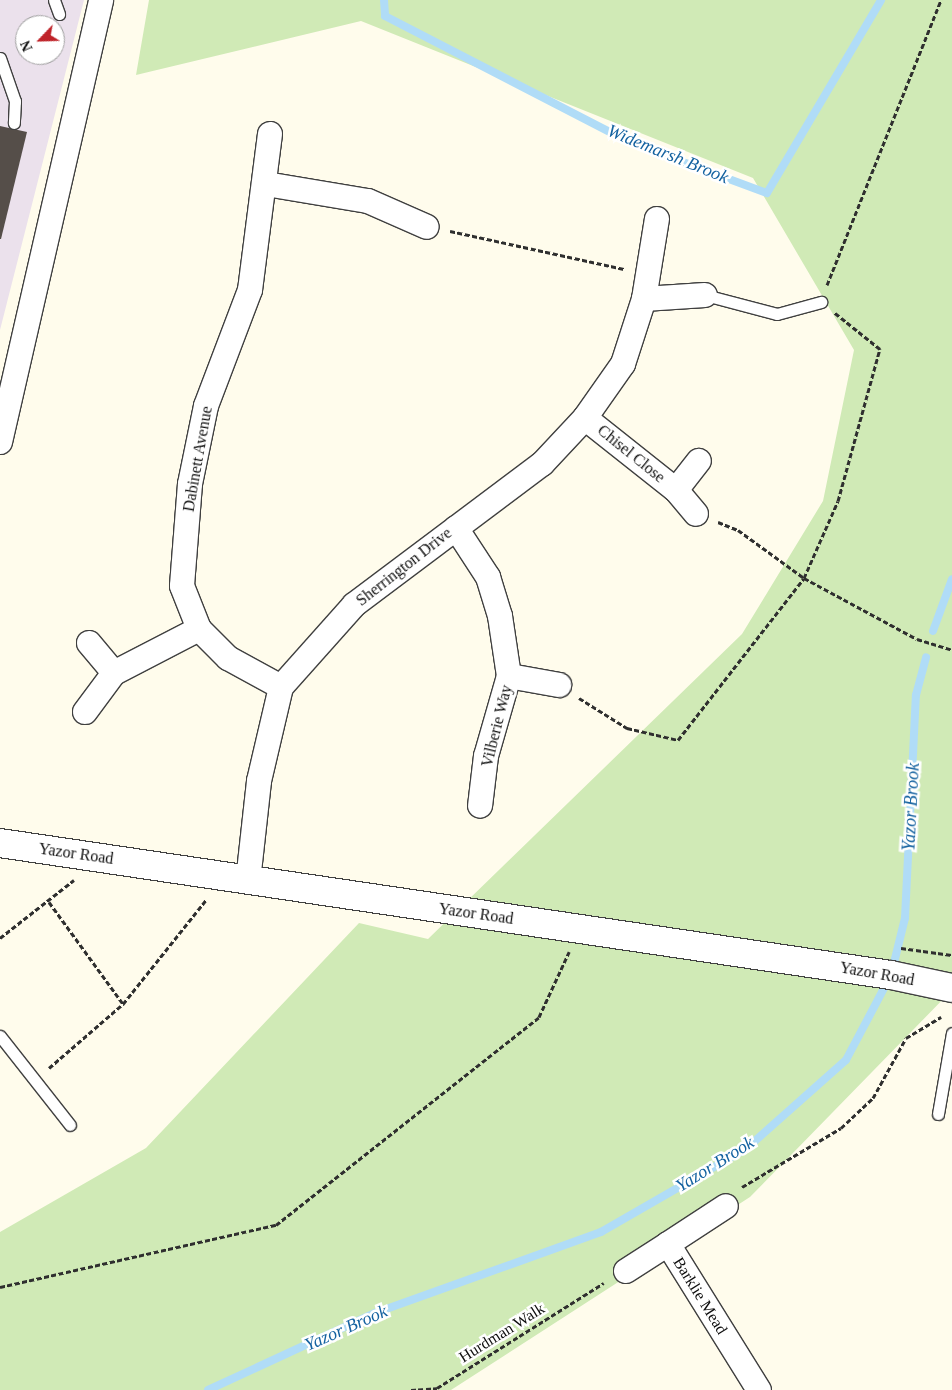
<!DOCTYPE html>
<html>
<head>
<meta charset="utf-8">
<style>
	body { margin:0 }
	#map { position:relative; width:952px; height:1390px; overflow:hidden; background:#fffcec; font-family:Georgia,serif }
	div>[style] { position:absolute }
	.industrial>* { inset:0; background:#ebe1ec }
	.green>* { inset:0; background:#d0eab6 }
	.stream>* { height:8px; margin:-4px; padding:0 4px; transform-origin:4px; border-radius:4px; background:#b0dcf7 }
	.building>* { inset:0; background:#554e49 }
	.path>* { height:3px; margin-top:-1.5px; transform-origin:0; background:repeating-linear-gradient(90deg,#2f2f2f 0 5px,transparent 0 7.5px) }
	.roads { filter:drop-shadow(1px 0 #404040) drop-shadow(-1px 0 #404040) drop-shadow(0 1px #404040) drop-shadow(0 -1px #404040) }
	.service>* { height:11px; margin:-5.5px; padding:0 5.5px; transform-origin:5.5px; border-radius:5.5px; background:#fff }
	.minor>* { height:24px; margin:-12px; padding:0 12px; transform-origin:12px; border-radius:12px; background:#fff }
	.tertiary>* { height:28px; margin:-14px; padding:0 14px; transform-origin:14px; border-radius:14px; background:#fff }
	span { translate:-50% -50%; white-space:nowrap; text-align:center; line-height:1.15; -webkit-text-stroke:5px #fff; paint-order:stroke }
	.street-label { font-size:16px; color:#0d0d0d }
	.water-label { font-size:18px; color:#1462a0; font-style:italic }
	.north { position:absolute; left:15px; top:15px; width:50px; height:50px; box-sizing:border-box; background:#fff; border:1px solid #9e9e9e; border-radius:50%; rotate:246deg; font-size:14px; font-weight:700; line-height:20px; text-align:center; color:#0d0d0d }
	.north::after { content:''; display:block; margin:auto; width:18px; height:22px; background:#bf2228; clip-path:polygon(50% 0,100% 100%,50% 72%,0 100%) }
</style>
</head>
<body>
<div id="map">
	<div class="industrial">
		<i style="clip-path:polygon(evenodd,0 0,84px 0,0 330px,0 0,25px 25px,55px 25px,55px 55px,25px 55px,25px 25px)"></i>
	</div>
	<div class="green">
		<i style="clip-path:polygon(149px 0,952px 0,952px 990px,750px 1197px,451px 1390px,0 1390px,0 1232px,146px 1148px,359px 923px,428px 939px,742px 634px,823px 501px,854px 350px,753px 178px,361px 21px,136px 75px)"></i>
	</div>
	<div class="stream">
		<i style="left:384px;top:0;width:16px;rotate:86deg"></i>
		<i style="left:385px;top:16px;width:275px;rotate:27.3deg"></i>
		<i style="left:629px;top:142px;width:147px;rotate:20.3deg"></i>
		<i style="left:767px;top:193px;width:224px;rotate:-59.4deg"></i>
		<i style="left:933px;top:631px;width:55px;rotate:-69.9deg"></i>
		<i style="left:208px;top:1390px;width:184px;rotate:-24.8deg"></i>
		<i style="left:375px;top:1313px;width:240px;rotate:-19.7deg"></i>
		<i style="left:601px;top:1232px;width:168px;rotate:-29.9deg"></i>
		<i style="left:747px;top:1148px;width:132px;rotate:-41.6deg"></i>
		<i style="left:846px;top:1060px;width:96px;rotate:-62.1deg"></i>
		<i style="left:891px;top:975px;width:59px;rotate:-76.2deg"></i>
		<i style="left:905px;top:918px;width:223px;rotate:-87.2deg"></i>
		<i style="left:916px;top:695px;width:39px;rotate:-75deg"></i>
	</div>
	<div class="building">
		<i style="clip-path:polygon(0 126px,27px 132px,1px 239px,0 239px)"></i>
	</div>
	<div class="path">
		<i style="left:450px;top:231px;width:178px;rotate:12.3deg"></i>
		<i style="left:827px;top:285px;width:307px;rotate:-68.2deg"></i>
		<i style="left:718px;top:522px;width:22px;rotate:22deg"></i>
		<i style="left:738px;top:530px;width:82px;rotate:36deg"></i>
		<i style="left:804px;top:578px;width:128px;rotate:28.4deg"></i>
		<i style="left:917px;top:639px;width:37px;rotate:17deg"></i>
		<i style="left:579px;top:698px;width:57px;rotate:32deg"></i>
		<i style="left:627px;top:728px;width:52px;rotate:13.2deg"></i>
		<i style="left:678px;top:740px;width:205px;rotate:-52.1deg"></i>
		<i style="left:804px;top:578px;width:84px;rotate:-66.2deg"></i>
		<i style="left:838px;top:501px;width:158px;rotate:-74.6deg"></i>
		<i style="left:880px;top:349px;width:58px;rotate:-141.3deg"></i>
		<i style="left:49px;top:902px;width:126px;rotate:54deg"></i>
		<i style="left:0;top:938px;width:94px;rotate:-38.1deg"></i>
		<i style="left:901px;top:948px;width:51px;rotate:7.8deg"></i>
		<i style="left:49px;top:1068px;width:98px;rotate:-40.9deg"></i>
		<i style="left:123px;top:1004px;width:133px;rotate:-51.4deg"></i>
		<i style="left:742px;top:1187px;width:115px;rotate:-30.8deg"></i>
		<i style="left:841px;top:1128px;width:44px;rotate:-43.2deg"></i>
		<i style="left:873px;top:1098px;width:68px;rotate:-61.2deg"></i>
		<i style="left:906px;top:1038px;width:41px;rotate:-31deg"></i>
		<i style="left:0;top:1287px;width:283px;rotate:-12.7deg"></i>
		<i style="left:276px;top:1225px;width:335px;rotate:-38.3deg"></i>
		<i style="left:539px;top:1017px;width:72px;rotate:-65.2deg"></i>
		<i style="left:411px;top:1390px;width:26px;rotate:-4deg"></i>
		<i style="left:437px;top:1388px;width:197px;rotate:-32.2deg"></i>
	</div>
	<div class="roads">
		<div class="service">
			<i style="left:54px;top:0;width:15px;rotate:70deg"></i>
			<i style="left:0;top:58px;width:46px;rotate:70.8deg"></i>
			<i style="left:15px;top:101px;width:22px;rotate:93deg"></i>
			<i style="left:705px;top:295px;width:74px;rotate:14.8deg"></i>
			<i style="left:777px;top:314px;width:46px;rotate:-15.3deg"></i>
			<i style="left:0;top:1036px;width:113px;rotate:51.8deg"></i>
			<i style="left:938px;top:1114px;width:82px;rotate:-80.2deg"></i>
		</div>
		<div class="minor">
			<i style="left:270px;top:134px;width:157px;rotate:97.3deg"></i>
			<i style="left:250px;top:290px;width:124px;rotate:110.8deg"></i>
			<i style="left:206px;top:406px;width:80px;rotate:101.6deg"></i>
			<i style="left:190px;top:484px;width:102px;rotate:94.5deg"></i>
			<i style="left:182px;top:586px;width:46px;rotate:68.4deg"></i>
			<i style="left:199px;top:629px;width:41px;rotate:45deg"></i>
			<i style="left:228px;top:658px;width:60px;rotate:28.7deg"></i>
			<i style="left:266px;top:184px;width:103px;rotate:9.5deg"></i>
			<i style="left:368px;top:201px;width:64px;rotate:23.8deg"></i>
			<i style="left:644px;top:299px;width:61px;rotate:-3.8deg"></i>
			<i style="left:585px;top:418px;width:116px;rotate:38.4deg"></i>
			<i style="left:676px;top:490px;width:31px;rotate:50deg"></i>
			<i style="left:0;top:442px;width:453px;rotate:-77.1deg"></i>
			<i style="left:676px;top:490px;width:37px;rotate:-52deg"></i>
			<i style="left:456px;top:528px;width:59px;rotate:56.9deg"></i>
			<i style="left:488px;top:577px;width:41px;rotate:72.9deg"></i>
			<i style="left:500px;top:616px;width:61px;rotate:81.5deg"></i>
			<i style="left:509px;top:676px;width:83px;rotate:106deg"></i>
			<i style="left:486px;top:756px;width:50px;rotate:96.8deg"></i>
			<i style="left:89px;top:643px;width:39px;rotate:50deg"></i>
			<i style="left:509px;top:676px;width:51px;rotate:10.2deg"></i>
			<i style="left:85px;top:712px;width:49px;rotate:-53.4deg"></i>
			<i style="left:114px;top:673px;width:96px;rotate:-27.4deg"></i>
			<i style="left:248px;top:881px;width:101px;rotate:-83.7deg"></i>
			<i style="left:259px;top:781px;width:97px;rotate:-76.8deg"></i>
			<i style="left:281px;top:687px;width:110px;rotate:-48.3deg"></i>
			<i style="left:354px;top:605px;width:235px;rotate:-36.9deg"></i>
			<i style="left:542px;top:464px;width:63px;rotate:-46.9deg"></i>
			<i style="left:585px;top:418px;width:66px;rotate:-54.9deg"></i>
			<i style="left:623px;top:364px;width:68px;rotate:-72.1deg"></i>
			<i style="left:644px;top:299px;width:81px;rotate:-80.8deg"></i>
			<i style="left:668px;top:1244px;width:69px;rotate:-33.2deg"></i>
			<i style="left:626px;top:1271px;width:50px;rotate:-32.7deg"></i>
			<i style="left:668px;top:1244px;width:172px;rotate:58.1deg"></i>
		</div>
		<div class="tertiary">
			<i style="left:0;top:843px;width:901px;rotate:8.43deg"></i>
			<i style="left:891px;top:975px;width:62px;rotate:12deg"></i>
		</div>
	</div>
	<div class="street-label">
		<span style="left:631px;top:454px;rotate:39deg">Chisel Close</span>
		<span style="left:198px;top:459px;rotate:-80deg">Dabinett Avenue</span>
		<span style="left:404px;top:567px;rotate:-38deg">Sherrington Drive</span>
		<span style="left:497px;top:726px;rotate:-76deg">Vilberie Way</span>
		<span style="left:76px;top:854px;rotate:8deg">Yazor Road</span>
		<span style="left:476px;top:914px;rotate:8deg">Yazor Road</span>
		<span style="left:877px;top:974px;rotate:10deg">Yazor Road</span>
		<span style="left:700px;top:1296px;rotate:58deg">Barklie Mead</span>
		<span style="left:502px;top:1333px;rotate:-32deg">Hurdman Walk</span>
	</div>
	<div class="water-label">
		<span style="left:668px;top:154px;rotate:22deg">Widemarsh Brook</span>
		<span style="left:911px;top:807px;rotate:-87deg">Yazor Brook</span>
		<span style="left:715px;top:1164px;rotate:-32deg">Yazor Brook</span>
		<span style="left:346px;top:1328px;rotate:-24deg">Yazor Brook</span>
	</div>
	<div class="north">N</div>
</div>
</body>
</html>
